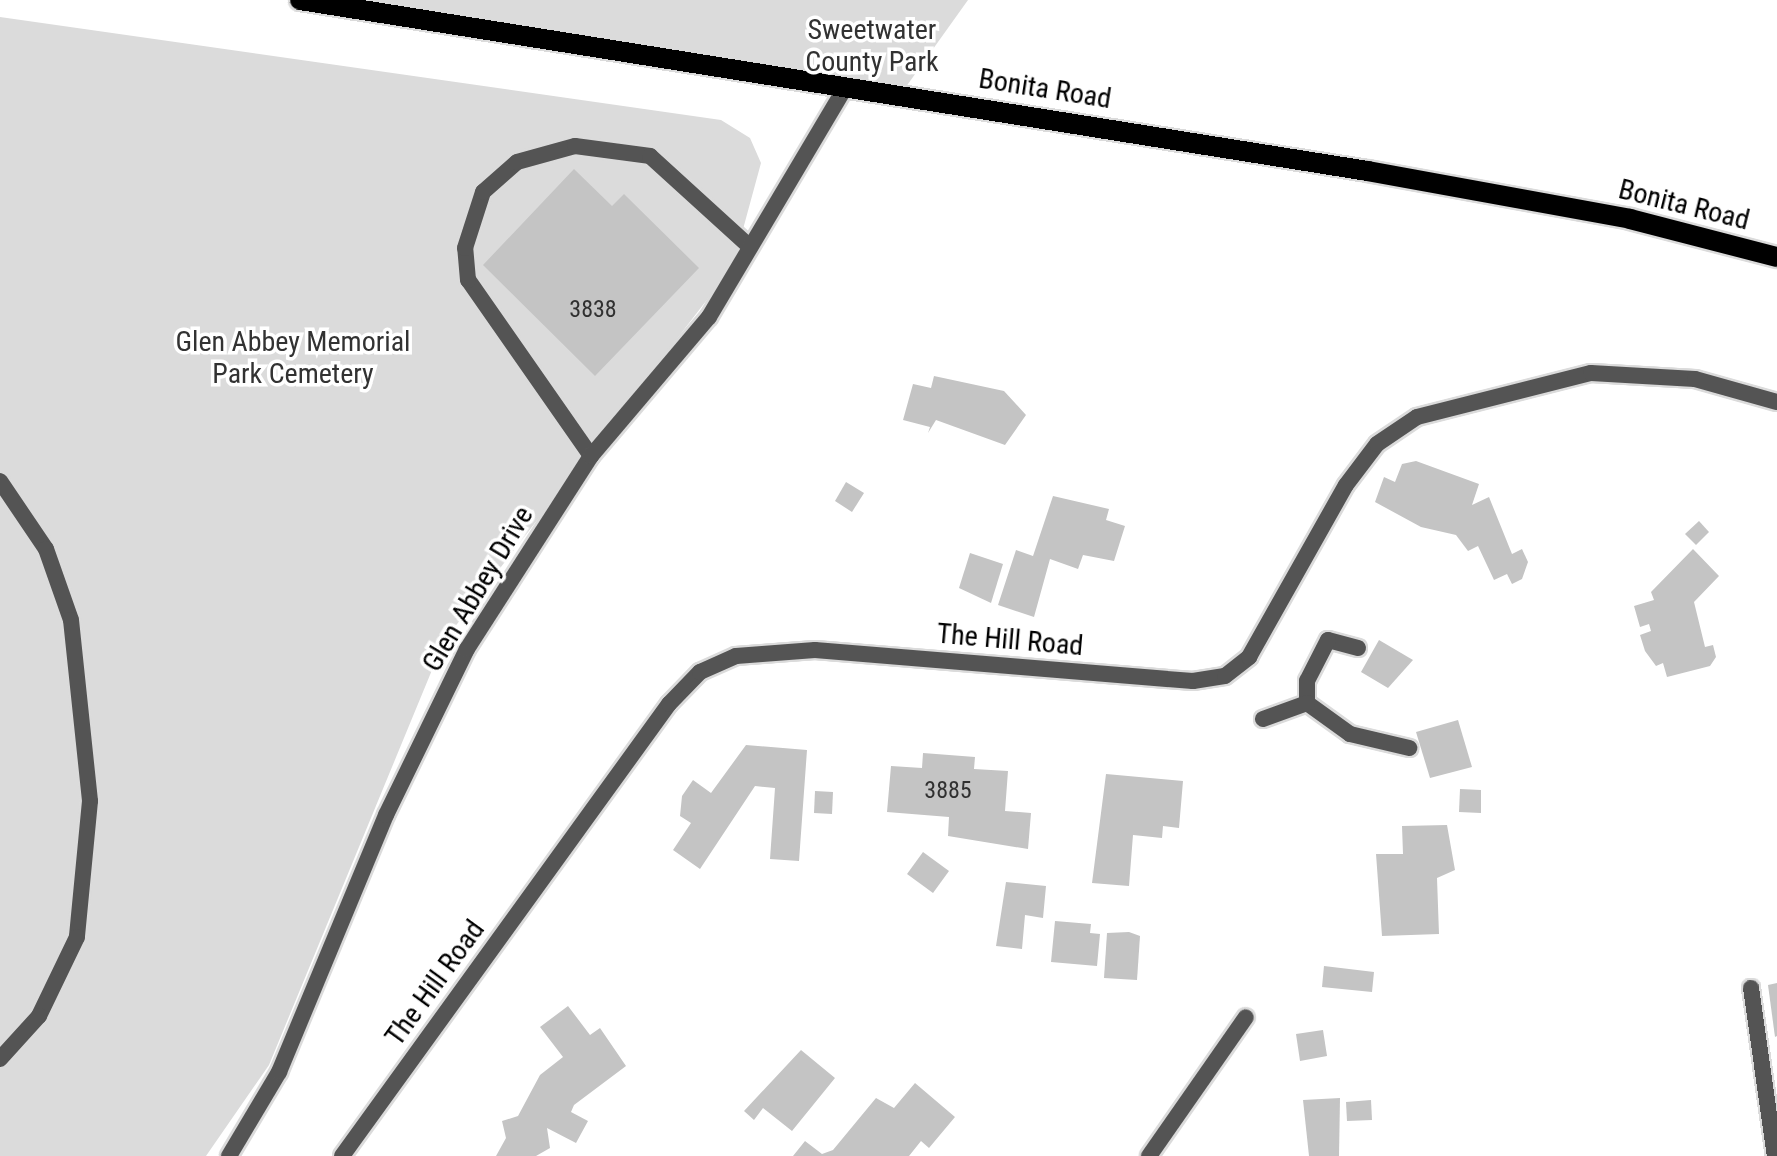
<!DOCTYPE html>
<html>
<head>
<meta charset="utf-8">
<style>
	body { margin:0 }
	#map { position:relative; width:1777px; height:1156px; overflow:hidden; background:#fff; font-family:"Roboto Condensed",sans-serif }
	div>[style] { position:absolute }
	.green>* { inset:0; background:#dbdbdb }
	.building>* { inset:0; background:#c4c4c4 }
	.roads { filter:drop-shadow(2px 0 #dbdbdb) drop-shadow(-2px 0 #dbdbdb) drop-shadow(0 2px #dbdbdb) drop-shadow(0 -2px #dbdbdb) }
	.lane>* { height:16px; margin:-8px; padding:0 8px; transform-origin:8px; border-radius:8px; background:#545454 }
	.street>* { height:16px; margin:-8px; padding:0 8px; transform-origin:8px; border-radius:8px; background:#545454 }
	.primary>* { height:20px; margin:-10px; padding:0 10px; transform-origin:10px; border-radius:10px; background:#000 }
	span { translate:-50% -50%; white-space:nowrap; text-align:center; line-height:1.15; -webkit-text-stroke:7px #fff; paint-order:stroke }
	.number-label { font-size:24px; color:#313131 }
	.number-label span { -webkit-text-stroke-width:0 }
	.park-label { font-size:28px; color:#323232 }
	.street-label { font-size:28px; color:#000 }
</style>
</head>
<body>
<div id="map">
	<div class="green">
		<i style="clip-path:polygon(304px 0,968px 0,898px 98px)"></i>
		<i style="clip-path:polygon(0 17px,721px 120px,750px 138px,761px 163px,733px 266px,444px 641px,269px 1065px,206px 1156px,0 1156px)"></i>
	</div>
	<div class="building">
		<i style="clip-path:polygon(574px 169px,612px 206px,624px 194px,699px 268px,595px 376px,483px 265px)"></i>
		<i style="clip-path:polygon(934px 376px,1004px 391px,1026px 415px,1005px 445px,936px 420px,928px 433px,930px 427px,903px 420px,913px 384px,931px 388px)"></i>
		<i style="clip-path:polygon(1416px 461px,1479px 484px,1472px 505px,1489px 497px,1512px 554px,1522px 549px,1528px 562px,1522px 579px,1512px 584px,1507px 574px,1494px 580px,1478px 546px,1468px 551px,1456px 535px,1421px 527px,1375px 502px,1384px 477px,1395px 482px,1402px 464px)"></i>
		<i style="clip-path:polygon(846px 482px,864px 493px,852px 512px,835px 501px)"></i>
		<i style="clip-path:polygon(1053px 496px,1109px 509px,1106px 520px,1125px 526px,1114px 561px,1083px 555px,1078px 569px,1050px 559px,1034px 617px,998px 605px,1016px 550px,1033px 556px)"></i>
		<i style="clip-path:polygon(1699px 521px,1709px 532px,1696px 545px,1685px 534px)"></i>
		<i style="clip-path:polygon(1693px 549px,1719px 576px,1694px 602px,1705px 647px,1713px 645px,1716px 657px,1710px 666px,1667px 677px,1663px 663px,1656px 666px,1645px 651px,1640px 635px,1651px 631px,1649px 624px,1640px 627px,1634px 606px,1654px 600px,1651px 592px)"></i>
		<i style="clip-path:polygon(970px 553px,1003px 564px,991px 603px,959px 588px)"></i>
		<i style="clip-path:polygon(1379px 640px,1413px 660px,1388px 688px,1361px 672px)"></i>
		<i style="clip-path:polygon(1458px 720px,1472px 767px,1430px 778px,1416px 732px)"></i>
		<i style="clip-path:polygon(746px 745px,807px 750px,799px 861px,770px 859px,775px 788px,755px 786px,700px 869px,673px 850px,691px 823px,680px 816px,682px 796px,693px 780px,711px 793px)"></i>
		<i style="clip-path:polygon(923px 753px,975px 757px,974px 769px,1008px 771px,1005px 811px,1031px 813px,1028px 849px,948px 836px,949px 817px,887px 812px,891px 766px,922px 768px)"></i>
		<i style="clip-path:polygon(1106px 774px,1183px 781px,1179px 828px,1163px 826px,1162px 838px,1133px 835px,1129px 886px,1092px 883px)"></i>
		<i style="clip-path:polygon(1460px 789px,1481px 790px,1481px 813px,1459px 812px)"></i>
		<i style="clip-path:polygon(815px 791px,833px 792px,832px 814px,814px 813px)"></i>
		<i style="clip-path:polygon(1447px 825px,1455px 870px,1437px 878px,1439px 934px,1382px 936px,1376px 854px,1403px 854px,1402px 826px)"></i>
		<i style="clip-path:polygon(923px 852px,949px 871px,933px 893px,907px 874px)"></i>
		<i style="clip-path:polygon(1006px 882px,1046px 886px,1043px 918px,1025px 915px,1022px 949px,996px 946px)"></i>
		<i style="clip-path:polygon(1055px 921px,1091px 924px,1090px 933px,1100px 934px,1097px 966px,1051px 962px)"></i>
		<i style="clip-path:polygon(1129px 932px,1140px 936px,1137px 980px,1104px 978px,1107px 933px)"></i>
		<i style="clip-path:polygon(1324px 966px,1374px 972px,1372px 992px,1322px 987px)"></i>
		<i style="clip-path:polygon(1777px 983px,1777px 1036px,1775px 1037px,1768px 985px)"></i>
		<i style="clip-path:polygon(568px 1006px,590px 1035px,600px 1028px,626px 1066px,574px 1105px,571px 1112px,588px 1121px,576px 1143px,547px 1128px,550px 1148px,536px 1156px,496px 1156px,506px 1138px,502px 1121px,518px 1116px,540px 1075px,563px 1057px,540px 1027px)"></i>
		<i style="clip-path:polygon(1323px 1030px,1327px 1056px,1300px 1061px,1296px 1034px)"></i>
		<i style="clip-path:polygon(801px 1050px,835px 1078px,792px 1131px,763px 1108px,754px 1120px,744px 1111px)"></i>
		<i style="clip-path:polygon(915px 1083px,955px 1117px,929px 1148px,921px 1141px,909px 1156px,793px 1156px,805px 1141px,822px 1154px,833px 1150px,876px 1098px,894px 1108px)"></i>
		<i style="clip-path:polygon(1340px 1098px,1339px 1156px,1309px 1156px,1303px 1100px)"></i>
		<i style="clip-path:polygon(1371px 1100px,1372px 1120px,1347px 1121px,1346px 1102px)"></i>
	</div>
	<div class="roads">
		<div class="lane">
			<i style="left:591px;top:456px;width:215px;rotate:-124.9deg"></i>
			<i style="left:468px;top:280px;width:32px;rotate:-95deg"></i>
			<i style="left:465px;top:248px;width:59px;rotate:-72.2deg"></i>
			<i style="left:483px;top:192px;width:45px;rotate:-41.4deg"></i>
			<i style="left:517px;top:162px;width:60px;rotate:-15.4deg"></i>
			<i style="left:575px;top:146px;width:76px;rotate:7.6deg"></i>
			<i style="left:650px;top:156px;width:135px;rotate:42.3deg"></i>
			<i style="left:0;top:481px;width:82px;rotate:55.9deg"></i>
			<i style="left:46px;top:549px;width:75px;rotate:70.6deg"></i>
			<i style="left:71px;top:620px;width:182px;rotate:84deg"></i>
			<i style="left:90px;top:801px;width:137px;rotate:95.5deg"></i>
			<i style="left:77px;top:937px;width:88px;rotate:115.7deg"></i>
			<i style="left:39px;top:1016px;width:58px;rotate:132.2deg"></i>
			<i style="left:1358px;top:648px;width:31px;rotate:-165deg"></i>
			<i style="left:1328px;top:640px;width:46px;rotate:117.1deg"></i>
			<i style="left:1307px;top:681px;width:22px;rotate:90deg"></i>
			<i style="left:1307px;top:703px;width:53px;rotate:35.8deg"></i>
			<i style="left:1350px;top:734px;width:61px;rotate:13.3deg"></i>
			<i style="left:1263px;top:719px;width:47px;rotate:-20deg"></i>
			<i style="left:1751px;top:988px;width:170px;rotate:81.9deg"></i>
			<i style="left:229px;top:1156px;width:98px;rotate:-59.2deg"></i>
			<i style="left:279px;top:1072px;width:278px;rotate:-67.4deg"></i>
			<i style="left:386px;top:815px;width:185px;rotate:-64deg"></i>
			<i style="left:467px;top:649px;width:229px;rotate:-57.3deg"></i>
			<i style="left:591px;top:456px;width:182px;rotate:-49.7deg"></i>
			<i style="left:709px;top:317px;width:263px;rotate:-59.3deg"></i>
		</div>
		<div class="street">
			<i style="left:342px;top:1156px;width:558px;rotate:-54.12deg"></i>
			<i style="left:669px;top:704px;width:45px;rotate:-45.9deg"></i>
			<i style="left:700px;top:672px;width:39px;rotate:-24deg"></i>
			<i style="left:736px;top:656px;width:79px;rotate:-4.3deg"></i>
			<i style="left:815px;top:650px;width:379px;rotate:4.7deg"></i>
			<i style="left:1193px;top:681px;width:32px;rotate:-9deg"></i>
			<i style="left:1225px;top:676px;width:31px;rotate:-38deg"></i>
			<i style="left:1249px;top:657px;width:197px;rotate:-60.6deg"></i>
			<i style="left:1346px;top:485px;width:51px;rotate:-52.9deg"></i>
			<i style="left:1377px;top:444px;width:48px;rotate:-34deg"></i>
			<i style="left:1417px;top:417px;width:179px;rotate:-14.2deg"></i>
			<i style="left:1591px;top:373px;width:104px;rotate:3.3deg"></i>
			<i style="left:1695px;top:379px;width:85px;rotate:15.7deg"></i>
			<i style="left:1149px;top:1156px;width:169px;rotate:-55.1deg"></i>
		</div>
		<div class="primary">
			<i style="left:300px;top:0;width:1081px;rotate:9.1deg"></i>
			<i style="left:1367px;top:171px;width:267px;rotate:10.3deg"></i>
			<i style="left:1630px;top:219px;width:152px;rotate:14.5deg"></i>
		</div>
	</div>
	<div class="number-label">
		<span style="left:593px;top:310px">3838</span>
		<span style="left:948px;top:791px">3885</span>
	</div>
	<div class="park-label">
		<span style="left:872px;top:46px">Sweetwater<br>County Park</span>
		<span style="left:293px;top:358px">Glen Abbey Memorial<br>Park Cemetery</span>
	</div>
	<div class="street-label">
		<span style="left:1045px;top:89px;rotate:9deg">Bonita Road</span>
		<span style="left:1684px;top:205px;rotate:14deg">Bonita Road</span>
		<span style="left:478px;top:589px;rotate:-59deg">Glen Abbey Drive</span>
		<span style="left:1010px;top:640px;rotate:5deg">The Hill Road</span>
		<span style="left:435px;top:983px;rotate:-54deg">The Hill Road</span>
	</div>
</div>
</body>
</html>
